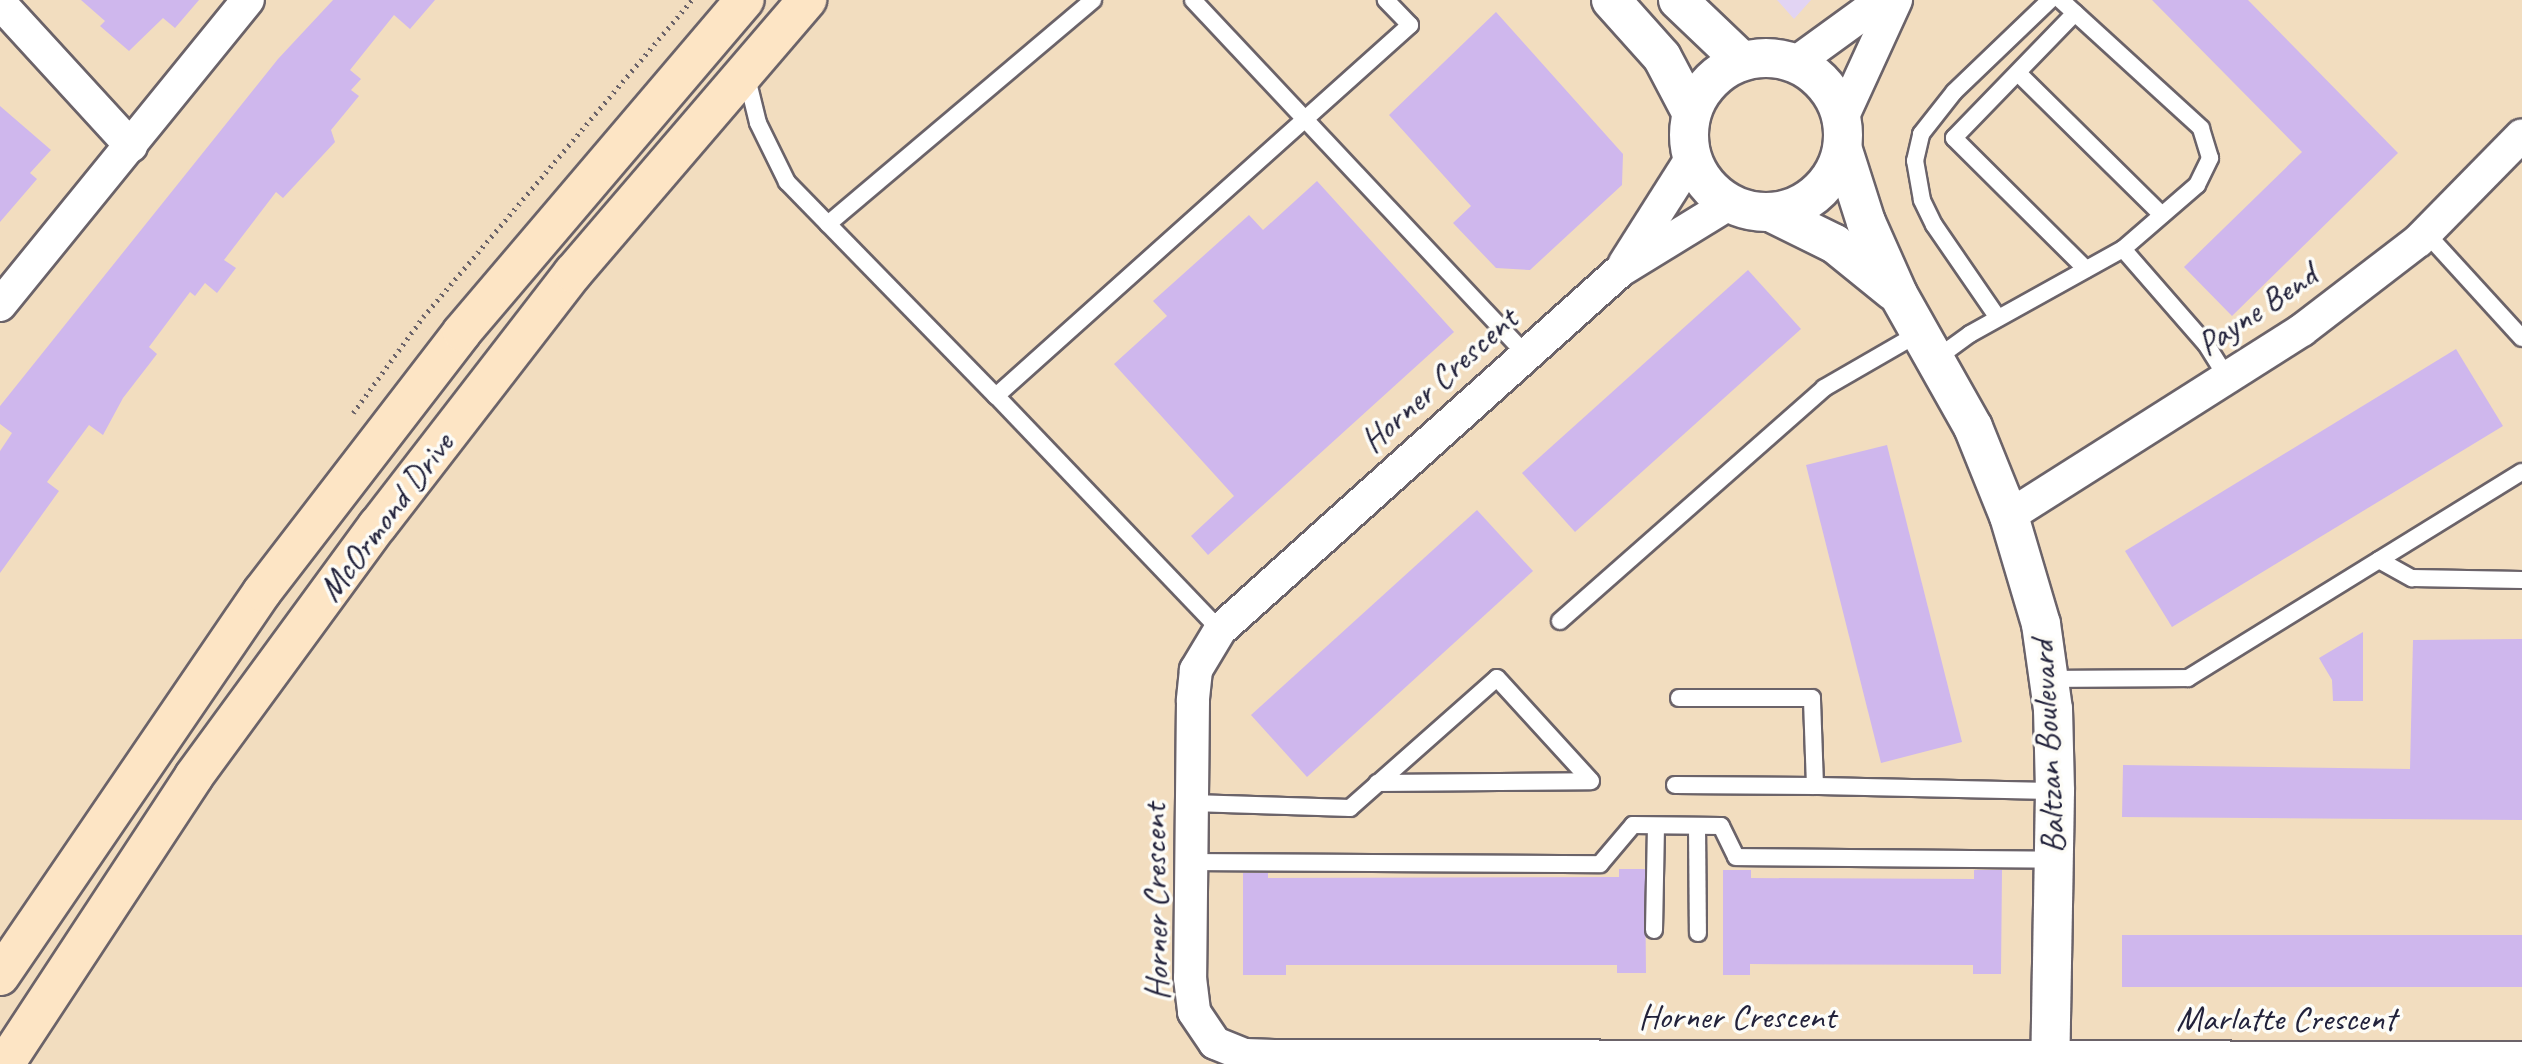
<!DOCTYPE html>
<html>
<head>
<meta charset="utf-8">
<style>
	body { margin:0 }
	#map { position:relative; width:2522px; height:1064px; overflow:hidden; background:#f2ddbf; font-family:Caveat,sans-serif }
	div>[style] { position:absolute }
	.built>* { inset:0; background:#e2d4f3 }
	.building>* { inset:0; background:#cfb7ed }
	.path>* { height:4.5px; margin-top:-2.25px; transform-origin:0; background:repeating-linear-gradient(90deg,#6b6369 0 2px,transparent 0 7px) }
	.roads { filter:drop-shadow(2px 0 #6b6369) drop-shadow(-2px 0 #6b6369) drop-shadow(0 2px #6b6369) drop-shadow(0 -2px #6b6369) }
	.service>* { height:16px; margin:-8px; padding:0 8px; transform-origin:8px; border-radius:8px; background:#fff }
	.minor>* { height:32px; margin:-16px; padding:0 16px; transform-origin:16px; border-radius:16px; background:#fff }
	.tertiary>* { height:38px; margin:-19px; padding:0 19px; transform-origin:19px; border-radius:19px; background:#fff }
	.tertiary>.ring { margin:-19px; padding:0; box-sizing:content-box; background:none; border:38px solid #fff; border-radius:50% }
	.secondary>* { height:38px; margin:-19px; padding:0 19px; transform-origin:19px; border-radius:19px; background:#fde5c5 }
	span { translate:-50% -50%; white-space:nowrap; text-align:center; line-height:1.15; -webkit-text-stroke:7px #fdfcf7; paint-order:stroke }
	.street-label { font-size:35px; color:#22223b }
</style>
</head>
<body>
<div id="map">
	<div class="built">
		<i style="clip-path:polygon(1777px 0,1811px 0,1794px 19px)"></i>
	</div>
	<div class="building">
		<i style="clip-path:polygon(81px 0,199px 0,175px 28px,163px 18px,129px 51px,100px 26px,105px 21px)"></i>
		<i style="clip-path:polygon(333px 0,435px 0,410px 29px,394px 15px,350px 70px,361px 79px,351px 90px,359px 96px,331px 130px,335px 142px,283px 198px,276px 192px,224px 260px,236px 268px,217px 293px,205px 283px,195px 296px,190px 292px,149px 347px,157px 354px,123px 398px,103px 435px,89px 425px,47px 482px,59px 491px,0 573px,0 451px,12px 433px,0 424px,0 406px,278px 59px)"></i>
		<i style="clip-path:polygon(2152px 0,2248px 0,2398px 153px,2232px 316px,2184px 267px,2302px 152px)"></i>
		<i style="clip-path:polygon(1496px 12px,1623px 154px,1622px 185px,1530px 270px,1496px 268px,1453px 223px,1471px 206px,1389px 115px)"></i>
		<i style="clip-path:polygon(0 106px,51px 150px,30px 173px,37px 179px,0 222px)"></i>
		<i style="clip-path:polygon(1317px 181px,1454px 332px,1208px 555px,1191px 536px,1234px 496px,1114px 364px,1167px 316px,1153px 301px,1249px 215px,1263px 230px)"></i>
		<i style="clip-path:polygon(1748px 270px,1801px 329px,1575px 532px,1522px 473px)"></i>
		<i style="clip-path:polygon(2456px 349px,2503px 426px,2172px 627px,2125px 551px)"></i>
		<i style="clip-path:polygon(1887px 445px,1962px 742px,1881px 763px,1806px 465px)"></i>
		<i style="clip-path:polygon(1477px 510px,1533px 571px,1307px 777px,1251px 715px)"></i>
		<i style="clip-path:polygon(2363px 632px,2363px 701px,2333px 701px,2332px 680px,2319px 658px)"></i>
		<i style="clip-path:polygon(2522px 639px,2522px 820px,2122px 817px,2123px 765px,2410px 769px,2413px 640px)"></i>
		<i style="clip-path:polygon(1619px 869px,1645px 869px,1646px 973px,1617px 973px,1617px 965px,1286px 965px,1286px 975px,1243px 975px,1243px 873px,1268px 873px,1268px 878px,1619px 877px)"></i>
		<i style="clip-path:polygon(1723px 870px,1751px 870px,1751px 878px,1974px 879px,1974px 870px,2002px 870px,2001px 974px,1973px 974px,1973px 965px,1750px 964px,1750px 975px,1723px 975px)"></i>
		<i style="clip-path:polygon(2122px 935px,2522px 935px,2522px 987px,2122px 987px)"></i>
	</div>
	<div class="path">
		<i style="left:353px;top:413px;width:119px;rotate:-53.9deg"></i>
		<i style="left:423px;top:317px;width:416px;rotate:-49.7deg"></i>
	</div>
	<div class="roads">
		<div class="service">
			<i style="left:1193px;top:0;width:487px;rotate:46.8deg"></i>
			<i style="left:2075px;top:13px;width:174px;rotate:134.1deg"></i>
			<i style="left:1954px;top:138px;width:186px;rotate:44.8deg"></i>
			<i style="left:2018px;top:73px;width:202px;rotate:44.6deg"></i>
			<i style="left:746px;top:74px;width:50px;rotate:76.2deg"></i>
			<i style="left:758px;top:123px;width:66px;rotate:63.8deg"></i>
			<i style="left:787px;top:182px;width:299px;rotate:45.7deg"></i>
			<i style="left:828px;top:224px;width:347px;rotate:-40.2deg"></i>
			<i style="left:2426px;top:233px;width:142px;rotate:47.6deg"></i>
			<i style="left:2123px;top:249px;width:126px;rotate:48.9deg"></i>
			<i style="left:2206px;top:344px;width:39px;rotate:58deg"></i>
			<i style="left:1998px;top:318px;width:113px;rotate:-124.5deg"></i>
			<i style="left:1934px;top:225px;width:28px;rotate:-116deg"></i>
			<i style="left:1922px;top:200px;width:40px;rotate:-100deg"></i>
			<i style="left:1915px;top:161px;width:28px;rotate:-77deg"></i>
			<i style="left:1921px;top:134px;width:53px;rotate:-51.8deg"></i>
			<i style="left:1954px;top:92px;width:133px;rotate:-43.8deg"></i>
			<i style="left:1937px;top:358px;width:41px;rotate:-36deg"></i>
			<i style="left:1970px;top:334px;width:175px;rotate:-29.1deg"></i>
			<i style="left:2123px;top:249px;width:98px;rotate:-40.9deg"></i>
			<i style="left:2197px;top:185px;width:30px;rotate:-64deg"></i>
			<i style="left:2210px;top:158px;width:31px;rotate:-107deg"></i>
			<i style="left:2201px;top:128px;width:190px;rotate:-137.6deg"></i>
			<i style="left:2379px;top:560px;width:38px;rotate:29deg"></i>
			<i style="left:2412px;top:578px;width:110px;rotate:1deg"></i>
			<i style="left:1560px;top:621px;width:352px;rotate:-41.4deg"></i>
			<i style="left:1824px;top:388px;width:112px;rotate:-30deg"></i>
			<i style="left:1220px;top:630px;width:324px;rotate:-133.7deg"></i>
			<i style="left:996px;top:396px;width:556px;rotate:-41.86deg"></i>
			<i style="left:1410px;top:25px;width:35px;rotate:-134deg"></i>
			<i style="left:2048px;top:679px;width:140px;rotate:-0.4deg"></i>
			<i style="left:2188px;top:678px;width:392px;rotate:-31.7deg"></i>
			<i style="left:1377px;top:783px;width:214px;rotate:-0.5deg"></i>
			<i style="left:1675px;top:785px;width:140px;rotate:0.4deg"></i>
			<i style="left:1815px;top:786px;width:88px;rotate:-92deg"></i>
			<i style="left:1812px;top:698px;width:133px;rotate:180deg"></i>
			<i style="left:1815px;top:786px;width:240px;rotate:1.2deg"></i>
			<i style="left:1192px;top:803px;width:158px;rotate:1.8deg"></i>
			<i style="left:1350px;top:808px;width:196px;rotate:-41.5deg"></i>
			<i style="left:1497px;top:678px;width:139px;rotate:47.6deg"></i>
			<i style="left:1697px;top:826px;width:107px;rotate:89.5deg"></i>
			<i style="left:1191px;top:862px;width:409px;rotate:0.3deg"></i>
			<i style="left:1600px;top:864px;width:51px;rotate:-49.8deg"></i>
			<i style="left:1633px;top:825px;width:88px;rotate:0.7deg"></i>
			<i style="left:1721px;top:826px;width:34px;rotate:64deg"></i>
			<i style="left:1736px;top:857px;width:318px;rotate:0.5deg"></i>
			<i style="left:1654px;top:930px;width:104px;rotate:-88.9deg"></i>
		</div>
		<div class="minor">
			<i style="left:0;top:3px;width:194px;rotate:47.5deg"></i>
			<i style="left:1794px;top:64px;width:109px;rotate:-36deg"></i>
			<i style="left:1842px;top:118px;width:130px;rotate:-65.4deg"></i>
			<i style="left:1732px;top:202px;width:130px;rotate:148.5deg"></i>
			<i style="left:1621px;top:270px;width:539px;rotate:138.08deg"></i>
			<i style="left:1220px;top:630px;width:47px;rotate:121deg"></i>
			<i style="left:1196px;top:670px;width:31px;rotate:96deg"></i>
			<i style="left:1193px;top:701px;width:277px;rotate:90.6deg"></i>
			<i style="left:1190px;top:978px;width:34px;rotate:83deg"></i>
			<i style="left:1194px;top:1012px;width:37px;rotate:56deg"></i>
			<i style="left:1215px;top:1043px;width:32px;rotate:22deg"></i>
			<i style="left:1245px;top:1055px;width:29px;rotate:2deg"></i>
			<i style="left:1274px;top:1056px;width:1248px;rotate:0.09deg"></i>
			<i style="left:1625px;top:263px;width:123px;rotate:-57.6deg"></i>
			<i style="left:0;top:305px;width:393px;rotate:-50.9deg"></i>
			<i style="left:2009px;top:516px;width:347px;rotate:-32.4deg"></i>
			<i style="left:2302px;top:330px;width:146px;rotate:-37.5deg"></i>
			<i style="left:2418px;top:241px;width:148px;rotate:-45.5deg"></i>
		</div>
		<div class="tertiary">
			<i style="left:1611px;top:0;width:76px;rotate:48.2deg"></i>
			<i style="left:1662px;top:57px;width:62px;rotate:62.2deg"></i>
			<i style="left:1678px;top:0;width:88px;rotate:43.6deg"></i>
			<i class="ring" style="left:1689px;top:58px;width:116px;height:116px"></i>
			<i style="left:1843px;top:150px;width:76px;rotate:72.3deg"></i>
			<i style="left:1866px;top:222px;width:79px;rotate:66deg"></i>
			<i style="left:1898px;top:294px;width:153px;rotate:60.6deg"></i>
			<i style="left:1973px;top:427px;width:96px;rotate:68deg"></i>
			<i style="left:2009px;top:516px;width:113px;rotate:73.5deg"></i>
			<i style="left:2041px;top:624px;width:86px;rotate:82deg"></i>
			<i style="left:2053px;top:709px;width:82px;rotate:88.6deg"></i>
			<i style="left:2055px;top:791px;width:273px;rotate:91deg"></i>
			<i style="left:1772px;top:213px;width:70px;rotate:26.2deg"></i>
			<i style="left:1835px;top:244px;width:75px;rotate:39deg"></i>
		</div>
		<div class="secondary">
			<i style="left:0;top:976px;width:465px;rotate:-55.7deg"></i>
			<i style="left:262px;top:592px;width:328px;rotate:-52.4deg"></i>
			<i style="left:462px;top:332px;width:436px;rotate:-49.6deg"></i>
			<i style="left:5px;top:1064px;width:344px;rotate:-56.7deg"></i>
			<i style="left:194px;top:776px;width:311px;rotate:-53.8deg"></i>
			<i style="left:378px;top:525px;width:319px;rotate:-52.3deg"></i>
			<i style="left:573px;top:273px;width:360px;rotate:-49.4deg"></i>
		</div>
	</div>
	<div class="street-label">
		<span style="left:2257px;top:310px;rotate:-34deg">Payne Bend</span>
		<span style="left:1439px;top:380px;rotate:-42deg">Horner Crescent</span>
		<span style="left:386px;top:517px;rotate:-53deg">McOrmond Drive</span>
		<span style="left:2048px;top:747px;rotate:-93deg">Baltzan Boulevard</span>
		<span style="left:1156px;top:902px;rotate:-91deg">Horner Crescent</span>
		<span style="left:1737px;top:1017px">Horner Crescent</span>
		<span style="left:2286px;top:1019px">Marlatte Crescent</span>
	</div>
</div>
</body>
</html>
